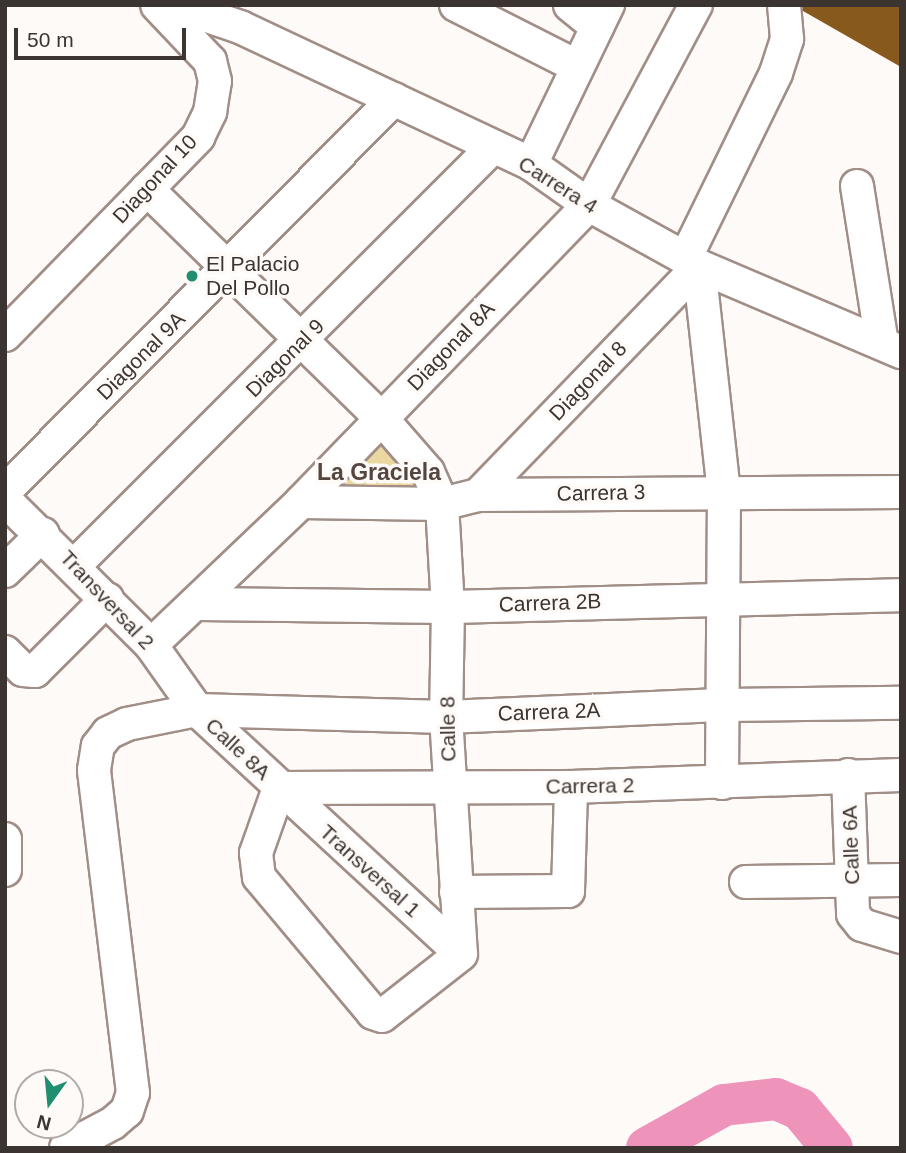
<!DOCTYPE html>
<html>
<head>
<meta charset="utf-8">
<style>
	body { margin:0 }
	#map { position:relative; width:906px; height:1153px; overflow:hidden; background:#fefaf8; font-family:Helvetica,sans-serif }
	div>[style] { position:absolute }
	.green>* { inset:0; background:#ead8a0 }
	.river>* { height:42px; margin:-21px; padding:0 21px; transform-origin:21px; border-radius:21px; background:#ee93ba }
	.building>* { inset:0; background:#87591d }
	.roads { filter:drop-shadow(2px 0 #a08e87) drop-shadow(-2px 0 #a08e87) drop-shadow(0 2px #a08e87) drop-shadow(0 -2px #a08e87) }
	.minor>* { height:32px; margin:-16px; padding:0 16px; transform-origin:16px; border-radius:16px; background:#fff }
	.dots>* { width:19px; height:19px; translate:-50% -50%; box-sizing:border-box; border:4px solid #fefaf8; border-radius:50% }
	span { translate:-50% -50%; white-space:nowrap; text-align:center; line-height:1.15; -webkit-text-stroke:7px #fefaf8; paint-order:stroke }
	.street-label { font-size:21px; color:#3b3431 }
	.poi-label { font-size:21px; color:#3b3431 }
	.left { translate:0 -50%; text-align:left }
	.neighbourhood-label { font-size:23px; color:#55453f; font-weight:700 }
	.frame { position:absolute; inset:0; border:7px solid #3b3431; pointer-events:none }
	.north { position:absolute; left:14px; top:1069px; width:70px; height:70px; box-sizing:border-box; background:#fefaf8; border:2px solid #b0aba8; border-radius:50%; rotate:195deg; font-size:19px; font-weight:700; line-height:28px; text-align:center; color:#3b3431 }
	.north::after { content:''; display:block; margin:auto; width:24px; height:32px; background:#218f6f; clip-path:polygon(50% 0,100% 100%,50% 72%,0 100%) }
	.scale { position:absolute; left:14px; top:28px; width:172px; height:32px; box-sizing:border-box; border:4px solid #3b3431; border-top:0; padding-left:9px; font-size:21px; line-height:24px; white-space:nowrap; color:#3b3431; -webkit-text-stroke:5px #fefaf8; paint-order:stroke }
</style>
</head>
<body>
<div id="map">
	<div class="green">
		<i style="clip-path:polygon(381px 418px,442px 504px,301px 502px)"></i>
	</div>
	<div class="river">
		<i style="left:647px;top:1148px;width:88px;rotate:-29.2deg"></i>
		<i style="left:724px;top:1105px;width:52px;rotate:-6.6deg"></i>
		<i style="left:776px;top:1099px;width:26px;rotate:23deg"></i>
		<i style="left:800px;top:1109px;width:50px;rotate:50.6deg"></i>
	</div>
	<div class="building">
		<i style="clip-path:polygon(802px 5px,901px 5px,901px 67px,803px 11px)"></i>
	</div>
	<div class="roads">
		<div class="minor">
			<i style="left:175px;top:5px;width:69px;rotate:18.7deg"></i>
			<i style="left:240px;top:27px;width:322px;rotate:25.2deg"></i>
			<i style="left:531px;top:164px;width:71px;rotate:35.3deg"></i>
			<i style="left:589px;top:205px;width:126px;rotate:29deg"></i>
			<i style="left:699px;top:266px;width:220px;rotate:23.1deg"></i>
			<i style="left:456px;top:5px;width:135px;rotate:26.9deg"></i>
			<i style="left:570px;top:5px;width:35px;rotate:39deg"></i>
			<i style="left:531px;top:164px;width:177px;rotate:-64.2deg"></i>
			<i style="left:857px;top:186px;width:159px;rotate:81deg"></i>
			<i style="left:147px;top:189px;width:327px;rotate:44.4deg"></i>
			<i style="left:381px;top:418px;width:72px;rotate:49deg"></i>
			<i style="left:428px;top:472px;width:35px;rotate:66deg"></i>
			<i style="left:442px;top:504px;width:103px;rotate:86.7deg"></i>
			<i style="left:448px;top:607px;width:110px;rotate:91deg"></i>
			<i style="left:446px;top:717px;width:237px;rotate:86.4deg"></i>
			<i style="left:685px;top:259px;width:207px;rotate:-63.9deg"></i>
			<i style="left:776px;top:73px;width:36px;rotate:-72deg"></i>
			<i style="left:787px;top:39px;width:34px;rotate:-95deg"></i>
			<i style="left:699px;top:266px;width:226px;rotate:83.7deg"></i>
			<i style="left:724px;top:491px;width:292px;rotate:90.4deg"></i>
			<i style="left:5px;top:335px;width:277px;rotate:-45.7deg"></i>
			<i style="left:198px;top:137px;width:28px;rotate:-64deg"></i>
			<i style="left:210px;top:112px;width:31px;rotate:-81deg"></i>
			<i style="left:215px;top:81px;width:21px;rotate:-104deg"></i>
			<i style="left:210px;top:61px;width:77px;rotate:-133.4deg"></i>
			<i style="left:5px;top:491px;width:552px;rotate:-45.22deg"></i>
			<i style="left:478px;top:495px;width:318px;rotate:-46deg"></i>
			<i style="left:5px;top:500px;width:206px;rotate:44.8deg"></i>
			<i style="left:151px;top:645px;width:80px;rotate:54.7deg"></i>
			<i style="left:197px;top:710px;width:359px;rotate:42.7deg"></i>
			<i style="left:301px;top:502px;width:141px;rotate:0.8deg"></i>
			<i style="left:442px;top:504px;width:37px;rotate:-14deg"></i>
			<i style="left:478px;top:495px;width:423px;rotate:-0.4deg"></i>
			<i style="left:75px;top:565px;width:590px;rotate:-45deg"></i>
			<i style="left:5px;top:571px;width:53px;rotate:-44.2deg"></i>
			<i style="left:199px;top:604px;width:249px;rotate:0.7deg"></i>
			<i style="left:448px;top:607px;width:453px;rotate:-1.5deg"></i>
			<i style="left:151px;top:645px;width:207px;rotate:-43.6deg"></i>
			<i style="left:301px;top:502px;width:414px;rotate:-45.9deg"></i>
			<i style="left:589px;top:205px;width:227px;rotate:-61.9deg"></i>
			<i style="left:5px;top:652px;width:25px;rotate:45deg"></i>
			<i style="left:23px;top:670px;width:12px;rotate:5deg"></i>
			<i style="left:35px;top:671px;width:102px;rotate:-45deg"></i>
			<i style="left:848px;top:775px;width:139px;rotate:87.9deg"></i>
			<i style="left:853px;top:914px;width:14px;rotate:51deg"></i>
			<i style="left:862px;top:925px;width:41px;rotate:17.1deg"></i>
			<i style="left:279px;top:788px;width:292px;rotate:-0.2deg"></i>
			<i style="left:571px;top:787px;width:330px;rotate:-2.1deg"></i>
			<i style="left:279px;top:788px;width:69px;rotate:109.5deg"></i>
			<i style="left:256px;top:853px;width:24px;rotate:83deg"></i>
			<i style="left:259px;top:877px;width:177px;rotate:50deg"></i>
			<i style="left:373px;top:1013px;width:9px;rotate:18deg"></i>
			<i style="left:382px;top:1016px;width:100px;rotate:-38.1deg"></i>
			<i style="left:5px;top:839px;width:31px;rotate:90deg"></i>
			<i style="left:746px;top:882px;width:155px;rotate:-0.7deg"></i>
			<i style="left:456px;top:892px;width:112px;rotate:-0.5deg"></i>
			<i style="left:568px;top:891px;width:104px;rotate:-88.3deg"></i>
			<i style="left:66px;top:1148px;width:53px;rotate:-28deg"></i>
			<i style="left:113px;top:1123px;width:18px;rotate:-41deg"></i>
			<i style="left:127px;top:1111px;width:19px;rotate:-72deg"></i>
			<i style="left:133px;top:1093px;width:325px;rotate:-96.9deg"></i>
			<i style="left:94px;top:770px;width:24px;rotate:-81deg"></i>
			<i style="left:98px;top:746px;width:16px;rotate:-52deg"></i>
			<i style="left:108px;top:733px;width:21px;rotate:-25deg"></i>
			<i style="left:127px;top:724px;width:71px;rotate:-11.3deg"></i>
			<i style="left:197px;top:710px;width:249px;rotate:1.6deg"></i>
			<i style="left:446px;top:717px;width:280px;rotate:-2.5deg"></i>
			<i style="left:726px;top:705px;width:175px;rotate:-0.7deg"></i>
		</div>
	</div>
	<div class="dots">
		<i style="left:192px;top:276px;background:#218f6f"></i>
	</div>
	<div class="street-label">
		<span style="left:155px;top:179px;rotate:-47deg">Diagonal 10</span>
		<span style="left:558px;top:185px;rotate:32deg">Carrera 4</span>
		<span style="left:451px;top:346px;rotate:-46deg">Diagonal 8A</span>
		<span style="left:141px;top:356px;rotate:-45deg">Diagonal 9A</span>
		<span style="left:285px;top:358px;rotate:-45deg">Diagonal 9</span>
		<span style="left:588px;top:381px;rotate:-46deg">Diagonal 8</span>
		<span style="left:601px;top:493px;rotate:-1deg">Carrera 3</span>
		<span style="left:107px;top:600px;rotate:47deg">Transversal 2</span>
		<span style="left:550px;top:603px;rotate:-2deg">Carrera 2B</span>
		<span style="left:549px;top:712px;rotate:-2deg">Carrera 2A</span>
		<span style="left:448px;top:729px;rotate:-91deg">Calle 8</span>
		<span style="left:238px;top:749px;rotate:43deg">Calle 8A</span>
		<span style="left:590px;top:786px;rotate:-1deg">Carrera 2</span>
		<span style="left:851px;top:845px;rotate:-92deg">Calle 6A</span>
		<span style="left:370px;top:871px;rotate:42deg">Transversal 1</span>
	</div>
	<div class="poi-label">
		<span class="left" style="left:206px;top:276px">El Palacio<br>Del Pollo</span>
	</div>
	<div class="neighbourhood-label">
		<span style="left:379px;top:472px">La Graciela</span>
	</div>
	<div class="frame"></div>
	<div class="north">N</div>
	<div class="scale">50 m</div>
</div>
</body>
</html>
